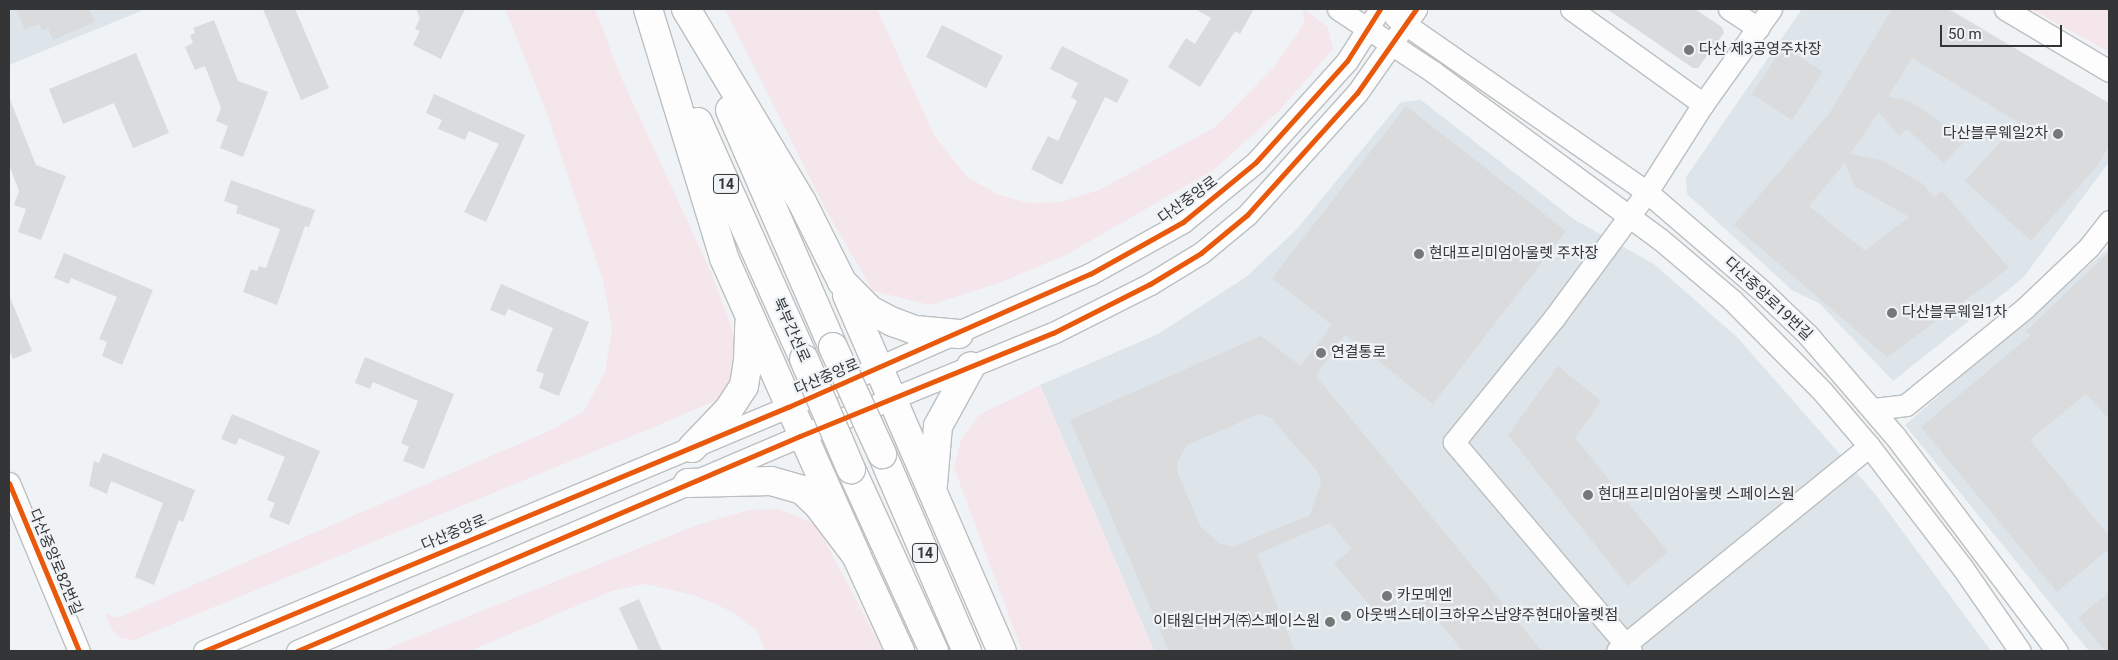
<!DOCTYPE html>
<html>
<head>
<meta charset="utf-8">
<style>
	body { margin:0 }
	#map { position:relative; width:2118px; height:660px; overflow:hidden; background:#f0f3f5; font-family:Roboto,"Noto Sans KR",sans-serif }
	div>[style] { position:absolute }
	.built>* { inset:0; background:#dde5ea }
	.green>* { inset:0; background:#f5e6ec }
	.building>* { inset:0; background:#d9dbdd }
	.roads { filter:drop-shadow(1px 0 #bcbfc0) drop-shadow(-1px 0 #bcbfc0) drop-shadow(0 1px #bcbfc0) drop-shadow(0 -1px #bcbfc0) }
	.minor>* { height:21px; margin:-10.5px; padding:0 10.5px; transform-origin:10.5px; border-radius:10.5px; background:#fdfdfe }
	.highway>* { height:28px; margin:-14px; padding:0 14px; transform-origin:14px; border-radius:14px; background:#fdfdfe }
	.bridges { filter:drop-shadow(1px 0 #bcbfc0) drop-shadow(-1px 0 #bcbfc0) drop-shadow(0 1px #bcbfc0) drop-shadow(0 -1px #bcbfc0) }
	.highway-bridge>* { height:28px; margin:-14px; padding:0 14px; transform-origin:14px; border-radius:14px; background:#fdfdfe }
	.cycleway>* { height:5px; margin:-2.5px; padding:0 2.5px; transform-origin:2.5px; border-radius:2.5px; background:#e8590c }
	.dots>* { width:14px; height:14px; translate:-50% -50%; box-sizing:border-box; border:2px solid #eff3f6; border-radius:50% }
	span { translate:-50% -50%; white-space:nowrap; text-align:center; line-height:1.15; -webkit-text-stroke:4.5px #eff3f6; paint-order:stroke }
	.shield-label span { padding:1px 4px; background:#eff3f6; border:1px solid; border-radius:4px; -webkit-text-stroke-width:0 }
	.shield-label { font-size:14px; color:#333536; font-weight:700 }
	.poi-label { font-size:15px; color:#333536 }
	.left { translate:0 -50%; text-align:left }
	.right { translate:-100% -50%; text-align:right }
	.street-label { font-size:15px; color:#333536 }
	.frame { position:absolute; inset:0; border:10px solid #333536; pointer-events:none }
	.scale { position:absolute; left:1940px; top:25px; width:122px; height:22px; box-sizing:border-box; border:2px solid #333536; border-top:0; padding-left:6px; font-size:15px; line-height:18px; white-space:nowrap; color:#333536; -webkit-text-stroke:4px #eff3f6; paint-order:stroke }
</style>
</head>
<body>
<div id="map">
	<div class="built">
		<i style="clip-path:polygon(9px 9px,146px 9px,9px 65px)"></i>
		<i style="clip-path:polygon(1802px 9px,1950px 9px,2109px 104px,2109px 162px,2023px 278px,1893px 381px,1819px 303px,1793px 291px,1687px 194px,1686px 177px)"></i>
		<i style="clip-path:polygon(1421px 100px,1575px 220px,1654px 264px,1738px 338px,1875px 494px,1991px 651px,1154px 651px,1040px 385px,1158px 334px,1246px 277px,1297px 229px,1401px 102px)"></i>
		<i style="clip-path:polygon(2109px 248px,2109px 651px,2089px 651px,1905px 425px)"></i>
	</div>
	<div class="green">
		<i style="clip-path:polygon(505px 9px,595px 9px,621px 77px,711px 272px,737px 343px,737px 377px,717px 400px,659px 425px,134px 640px,121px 638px,113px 631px,105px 613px,117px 618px,551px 430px,584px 411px,605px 372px,612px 328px,603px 281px,545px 108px)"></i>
		<i style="clip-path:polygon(725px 9px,877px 9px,934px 135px,967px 177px,999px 195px,1029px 203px,1060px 202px,1099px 190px,1215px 127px,1273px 68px,1304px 24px,1303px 9px,1328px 27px,1333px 49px,1278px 112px,1215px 169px,1066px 255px,996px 284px,930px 305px,873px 291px,827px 212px)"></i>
		<i style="clip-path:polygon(2031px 9px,2109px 9px,2109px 52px)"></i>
		<i style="clip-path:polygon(1040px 385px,1154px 651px,1022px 651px,954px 468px,961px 439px,979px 415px)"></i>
		<i style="clip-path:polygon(779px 509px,816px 524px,883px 651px,765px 651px,757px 631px,733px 612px,694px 595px,644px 584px,612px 591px,470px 651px,381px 651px,697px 525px,749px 510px)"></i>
	</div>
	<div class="building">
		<i style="clip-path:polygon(16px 9px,89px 9px,95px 22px,53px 40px,48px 28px,42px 30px,39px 24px,25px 30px)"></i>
		<i style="clip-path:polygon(263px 9px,295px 9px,329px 88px,301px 100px)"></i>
		<i style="clip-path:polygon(416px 9px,465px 9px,441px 59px,413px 45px,420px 31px,415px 29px,420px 18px)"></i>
		<i style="clip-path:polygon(1195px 9px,1254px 9px,1240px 34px,1235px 31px,1200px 87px,1168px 67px,1186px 38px,1195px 44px,1211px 18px)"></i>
		<i style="clip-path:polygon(1607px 9px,1695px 9px,1722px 27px,1724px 33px,1698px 68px,1693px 68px)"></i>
		<i style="clip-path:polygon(evenodd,1892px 9px,1946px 9px,2109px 103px,2109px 146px,2097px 166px,2031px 241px,1965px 181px,2018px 122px,1912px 58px,1888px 97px,1910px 101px,1966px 140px,1944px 163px,1907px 129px,1899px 136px,1879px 112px,1850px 154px,1881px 160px,1923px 184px,1934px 197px,1942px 191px,2009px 268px,1887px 357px,1734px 225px,1829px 114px,1892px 9px,1845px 163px,1855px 186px,1909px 217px,1865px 251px,1809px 206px,1845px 163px)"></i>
		<i style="clip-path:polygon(214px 20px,238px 81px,268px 92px,243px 157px,220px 148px,228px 126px,216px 121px,221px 108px,205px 66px,195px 70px,185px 47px,193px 43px,190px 35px,195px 33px,193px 28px)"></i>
		<i style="clip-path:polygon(942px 25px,1003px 56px,986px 88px,926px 57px)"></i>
		<i style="clip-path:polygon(1062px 46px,1129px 80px,1117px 103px,1105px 97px,1062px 185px,1031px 169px,1048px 136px,1058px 141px,1077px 101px,1071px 97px,1078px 83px,1050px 69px)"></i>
		<i style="clip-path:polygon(1783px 46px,1823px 72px,1792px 120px,1752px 94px)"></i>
		<i style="clip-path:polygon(136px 53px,169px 133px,133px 148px,114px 103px,63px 124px,49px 89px)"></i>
		<i style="clip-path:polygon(434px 94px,525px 135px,486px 222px,464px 212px,499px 144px,469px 131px,465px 140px,438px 129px,442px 120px,426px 113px)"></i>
		<i style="clip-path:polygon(9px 97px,36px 165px,66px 176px,41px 240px,18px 232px,26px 209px,14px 205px,19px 191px,9px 165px)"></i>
		<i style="clip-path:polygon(evenodd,1406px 106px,1566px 231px,1433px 404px,1345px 335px,1316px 376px,1542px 651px,1463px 651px,1412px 589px,1380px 617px,1334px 564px,1352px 549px,1330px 523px,1257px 554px,1295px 651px,1169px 651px,1070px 420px,1261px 336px,1301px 366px,1332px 325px,1272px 278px,1406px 106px,1259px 414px,1271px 418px,1318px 472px,1321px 482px,1310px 515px,1233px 547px,1220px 544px,1200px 526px,1178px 474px,1177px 463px,1187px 445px,1259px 414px)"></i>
		<i style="clip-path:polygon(231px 180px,315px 210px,309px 227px,305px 226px,277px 305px,243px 292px,251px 269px,257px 271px,259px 266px,266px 268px,280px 229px,236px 213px,238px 206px,224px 201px)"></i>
		<i style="clip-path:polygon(2109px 252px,2109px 419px,2086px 394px,2030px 440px,2109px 536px,2109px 549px,2057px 592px,1921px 427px,2031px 335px,2026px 331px)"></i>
		<i style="clip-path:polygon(64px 253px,153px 290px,122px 365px,102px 356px,107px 342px,99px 339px,117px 297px,71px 278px,69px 284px,54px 278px)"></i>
		<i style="clip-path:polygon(501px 284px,589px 322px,559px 396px,539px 388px,544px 374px,536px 371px,553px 328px,508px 309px,505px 316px,490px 310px)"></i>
		<i style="clip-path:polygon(9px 295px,32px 351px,13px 359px,9px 350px)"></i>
		<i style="clip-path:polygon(365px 357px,454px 394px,424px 469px,403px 461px,409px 447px,401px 443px,418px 401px,373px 382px,370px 389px,355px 383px)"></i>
		<i style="clip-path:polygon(1558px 366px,1601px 401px,1575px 438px,1668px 552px,1628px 586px,1508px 435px)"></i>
		<i style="clip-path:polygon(232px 414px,320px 451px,289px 525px,269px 517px,275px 503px,267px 500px,285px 457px,239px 438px,236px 445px,221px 439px)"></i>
		<i style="clip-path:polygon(103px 453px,195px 490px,183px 522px,179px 520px,154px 585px,135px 577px,163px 503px,111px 481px,107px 494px,89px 486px,94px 461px,99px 463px)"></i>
		<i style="clip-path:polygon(2109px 592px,2109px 651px,2105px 651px,2078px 618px)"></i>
		<i style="clip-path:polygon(639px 599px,662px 651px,639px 651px,619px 608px)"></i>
	</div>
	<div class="roads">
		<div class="minor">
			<i style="left:1338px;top:9px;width:113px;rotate:33.4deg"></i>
			<i style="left:1432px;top:71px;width:283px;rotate:36.4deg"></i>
			<i style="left:1660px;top:239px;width:94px;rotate:40.3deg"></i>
			<i style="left:1732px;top:300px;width:129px;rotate:45.3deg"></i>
			<i style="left:1823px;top:392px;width:71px;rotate:49.6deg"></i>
			<i style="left:1869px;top:446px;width:153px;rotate:52.5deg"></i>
			<i style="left:1962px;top:567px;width:102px;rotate:55.4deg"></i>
			<i style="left:1571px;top:9px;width:163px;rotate:35.7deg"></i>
			<i style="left:1729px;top:9px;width:35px;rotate:33deg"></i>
			<i style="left:2005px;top:9px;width:121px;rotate:30.8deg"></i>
			<i style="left:1395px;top:17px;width:307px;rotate:34.8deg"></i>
			<i style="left:1647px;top:192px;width:150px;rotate:40.7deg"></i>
			<i style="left:1761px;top:290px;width:65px;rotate:43.8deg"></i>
			<i style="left:1808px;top:335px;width:133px;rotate:49.3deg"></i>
			<i style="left:1895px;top:436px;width:269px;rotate:53deg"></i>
			<i style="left:1874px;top:409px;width:32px;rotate:-7deg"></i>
			<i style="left:1906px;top:405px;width:155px;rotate:-39.2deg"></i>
			<i style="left:2026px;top:307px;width:87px;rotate:-43.6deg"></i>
			<i style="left:2089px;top:247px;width:33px;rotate:-52deg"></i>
			<i style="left:9px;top:483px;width:182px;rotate:67.4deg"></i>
			<i style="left:204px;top:651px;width:633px;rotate:-22.68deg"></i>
			<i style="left:788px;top:407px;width:330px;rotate:-23.8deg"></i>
			<i style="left:1090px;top:274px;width:107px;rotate:-29.2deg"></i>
			<i style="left:1183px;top:222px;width:94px;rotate:-39.4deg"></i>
			<i style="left:1256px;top:162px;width:136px;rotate:-48deg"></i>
			<i style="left:1347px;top:61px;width:62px;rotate:-57.6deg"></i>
			<i style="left:297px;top:651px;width:547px;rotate:-23.14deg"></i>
			<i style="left:800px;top:436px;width:273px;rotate:-22.2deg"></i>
			<i style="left:1053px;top:333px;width:109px;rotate:-26.8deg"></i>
			<i style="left:1150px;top:284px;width:60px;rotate:-31.3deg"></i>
			<i style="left:1201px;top:253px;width:60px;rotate:-39.6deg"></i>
			<i style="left:1247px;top:215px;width:164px;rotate:-48deg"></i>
			<i style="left:1357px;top:93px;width:103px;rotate:-54.9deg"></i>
			<i style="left:1617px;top:651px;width:325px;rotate:-39.1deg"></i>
			<i style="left:1631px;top:651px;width:274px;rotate:-130.3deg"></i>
			<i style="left:1454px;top:442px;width:159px;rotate:-51.1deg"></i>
			<i style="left:1554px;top:318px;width:157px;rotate:-53.6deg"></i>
			<i style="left:1647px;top:192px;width:104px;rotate:-57.5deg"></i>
			<i style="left:1703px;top:104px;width:117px;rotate:-54.4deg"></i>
		</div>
		<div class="highway">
			<i style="left:648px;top:9px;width:260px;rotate:73deg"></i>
			<i style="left:724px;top:258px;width:325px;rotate:66deg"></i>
			<i style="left:686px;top:9px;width:225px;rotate:59deg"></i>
			<i style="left:802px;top:202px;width:89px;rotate:63.4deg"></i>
			<i style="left:842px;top:282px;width:40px;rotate:45deg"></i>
			<i style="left:870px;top:310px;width:26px;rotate:28deg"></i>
			<i style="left:893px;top:322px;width:23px;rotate:20deg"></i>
			<i style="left:915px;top:330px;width:44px;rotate:5.2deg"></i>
			<i style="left:730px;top:110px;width:258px;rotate:66.5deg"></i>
			<i style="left:698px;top:122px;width:260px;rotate:65.9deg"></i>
			<i style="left:847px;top:295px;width:388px;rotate:66.5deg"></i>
			<i style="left:692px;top:448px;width:54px;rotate:-46.5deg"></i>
			<i style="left:729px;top:409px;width:27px;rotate:-57deg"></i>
			<i style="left:744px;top:386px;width:24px;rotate:-81deg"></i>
			<i style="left:748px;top:362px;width:38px;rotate:-88deg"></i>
			<i style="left:882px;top:454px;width:215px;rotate:66.7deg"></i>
			<i style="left:851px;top:469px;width:200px;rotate:65.5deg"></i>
			<i style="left:688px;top:483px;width:83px;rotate:-1.4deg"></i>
			<i style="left:771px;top:481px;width:32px;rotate:16deg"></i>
			<i style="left:802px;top:490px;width:22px;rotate:43deg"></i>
			<i style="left:818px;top:505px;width:63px;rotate:52.8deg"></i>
			<i style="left:856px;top:555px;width:106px;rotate:65.4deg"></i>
			<i style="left:933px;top:484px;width:58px;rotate:-85.1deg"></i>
			<i style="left:938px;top:426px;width:68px;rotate:-61.2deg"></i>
		</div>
	</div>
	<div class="bridges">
		<div class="highway-bridge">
			<i style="left:833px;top:347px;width:118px;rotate:65.4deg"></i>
			<i style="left:804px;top:359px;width:120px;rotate:66.9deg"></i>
		</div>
	</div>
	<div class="cycleway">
		<i style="left:9px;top:483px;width:182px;rotate:67.4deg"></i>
		<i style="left:204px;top:651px;width:633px;rotate:-22.68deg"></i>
		<i style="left:788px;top:407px;width:330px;rotate:-23.8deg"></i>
		<i style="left:1090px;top:274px;width:107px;rotate:-29.2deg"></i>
		<i style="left:1183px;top:222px;width:94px;rotate:-39.4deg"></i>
		<i style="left:1256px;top:162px;width:136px;rotate:-48deg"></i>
		<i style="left:1347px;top:61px;width:62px;rotate:-57.6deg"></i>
		<i style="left:297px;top:651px;width:547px;rotate:-23.14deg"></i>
		<i style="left:800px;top:436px;width:273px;rotate:-22.2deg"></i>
		<i style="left:1053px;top:333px;width:109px;rotate:-26.8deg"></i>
		<i style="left:1150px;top:284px;width:60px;rotate:-31.3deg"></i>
		<i style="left:1201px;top:253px;width:60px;rotate:-39.6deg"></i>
		<i style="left:1247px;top:215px;width:164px;rotate:-48deg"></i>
		<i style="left:1357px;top:93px;width:103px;rotate:-54.9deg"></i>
	</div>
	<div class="dots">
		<i style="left:1689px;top:50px;background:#757879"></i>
		<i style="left:2058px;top:134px;background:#757879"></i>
		<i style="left:1419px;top:254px;background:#757879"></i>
		<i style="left:1892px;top:313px;background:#757879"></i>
		<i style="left:1321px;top:353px;background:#757879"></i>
		<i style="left:1588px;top:495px;background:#757879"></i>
		<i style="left:1387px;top:596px;background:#757879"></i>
		<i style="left:1346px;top:616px;background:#757879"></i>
		<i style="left:1330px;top:622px;background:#757879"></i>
	</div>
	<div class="shield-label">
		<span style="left:726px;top:184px">14</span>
		<span style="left:925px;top:553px">14</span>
	</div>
	<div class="poi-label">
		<span class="left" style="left:1699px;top:50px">다산 제3공영주차장</span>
		<span class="right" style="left:2048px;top:134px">다산블루웨일2차</span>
		<span class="left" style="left:1429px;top:254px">현대프리미엄아울렛 주차장</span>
		<span class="left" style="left:1902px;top:313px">다산블루웨일1차</span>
		<span class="left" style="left:1331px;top:353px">연결통로</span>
		<span class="left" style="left:1598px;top:495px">현대프리미엄아울렛 스페이스원</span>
		<span class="left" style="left:1397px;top:596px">카모메엔</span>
		<span class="left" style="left:1356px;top:616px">아웃백스테이크하우스남양주현대아울렛점</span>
		<span class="right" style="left:1320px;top:622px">이태원더버거㈜스페이스원</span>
	</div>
	<div class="street-label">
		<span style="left:1188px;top:200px;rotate:-36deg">다산중앙로</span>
		<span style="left:1768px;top:299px;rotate:43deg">다산중앙로19번길</span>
		<span style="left:791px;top:330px;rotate:66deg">북부간선로</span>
		<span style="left:827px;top:377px;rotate:-23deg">다산중앙로</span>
		<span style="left:454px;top:533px;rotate:-23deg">다산중앙로</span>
		<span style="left:55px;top:562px;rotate:67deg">다산중앙로82번길</span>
	</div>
	<div class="frame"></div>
	<div class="scale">50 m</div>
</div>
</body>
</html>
